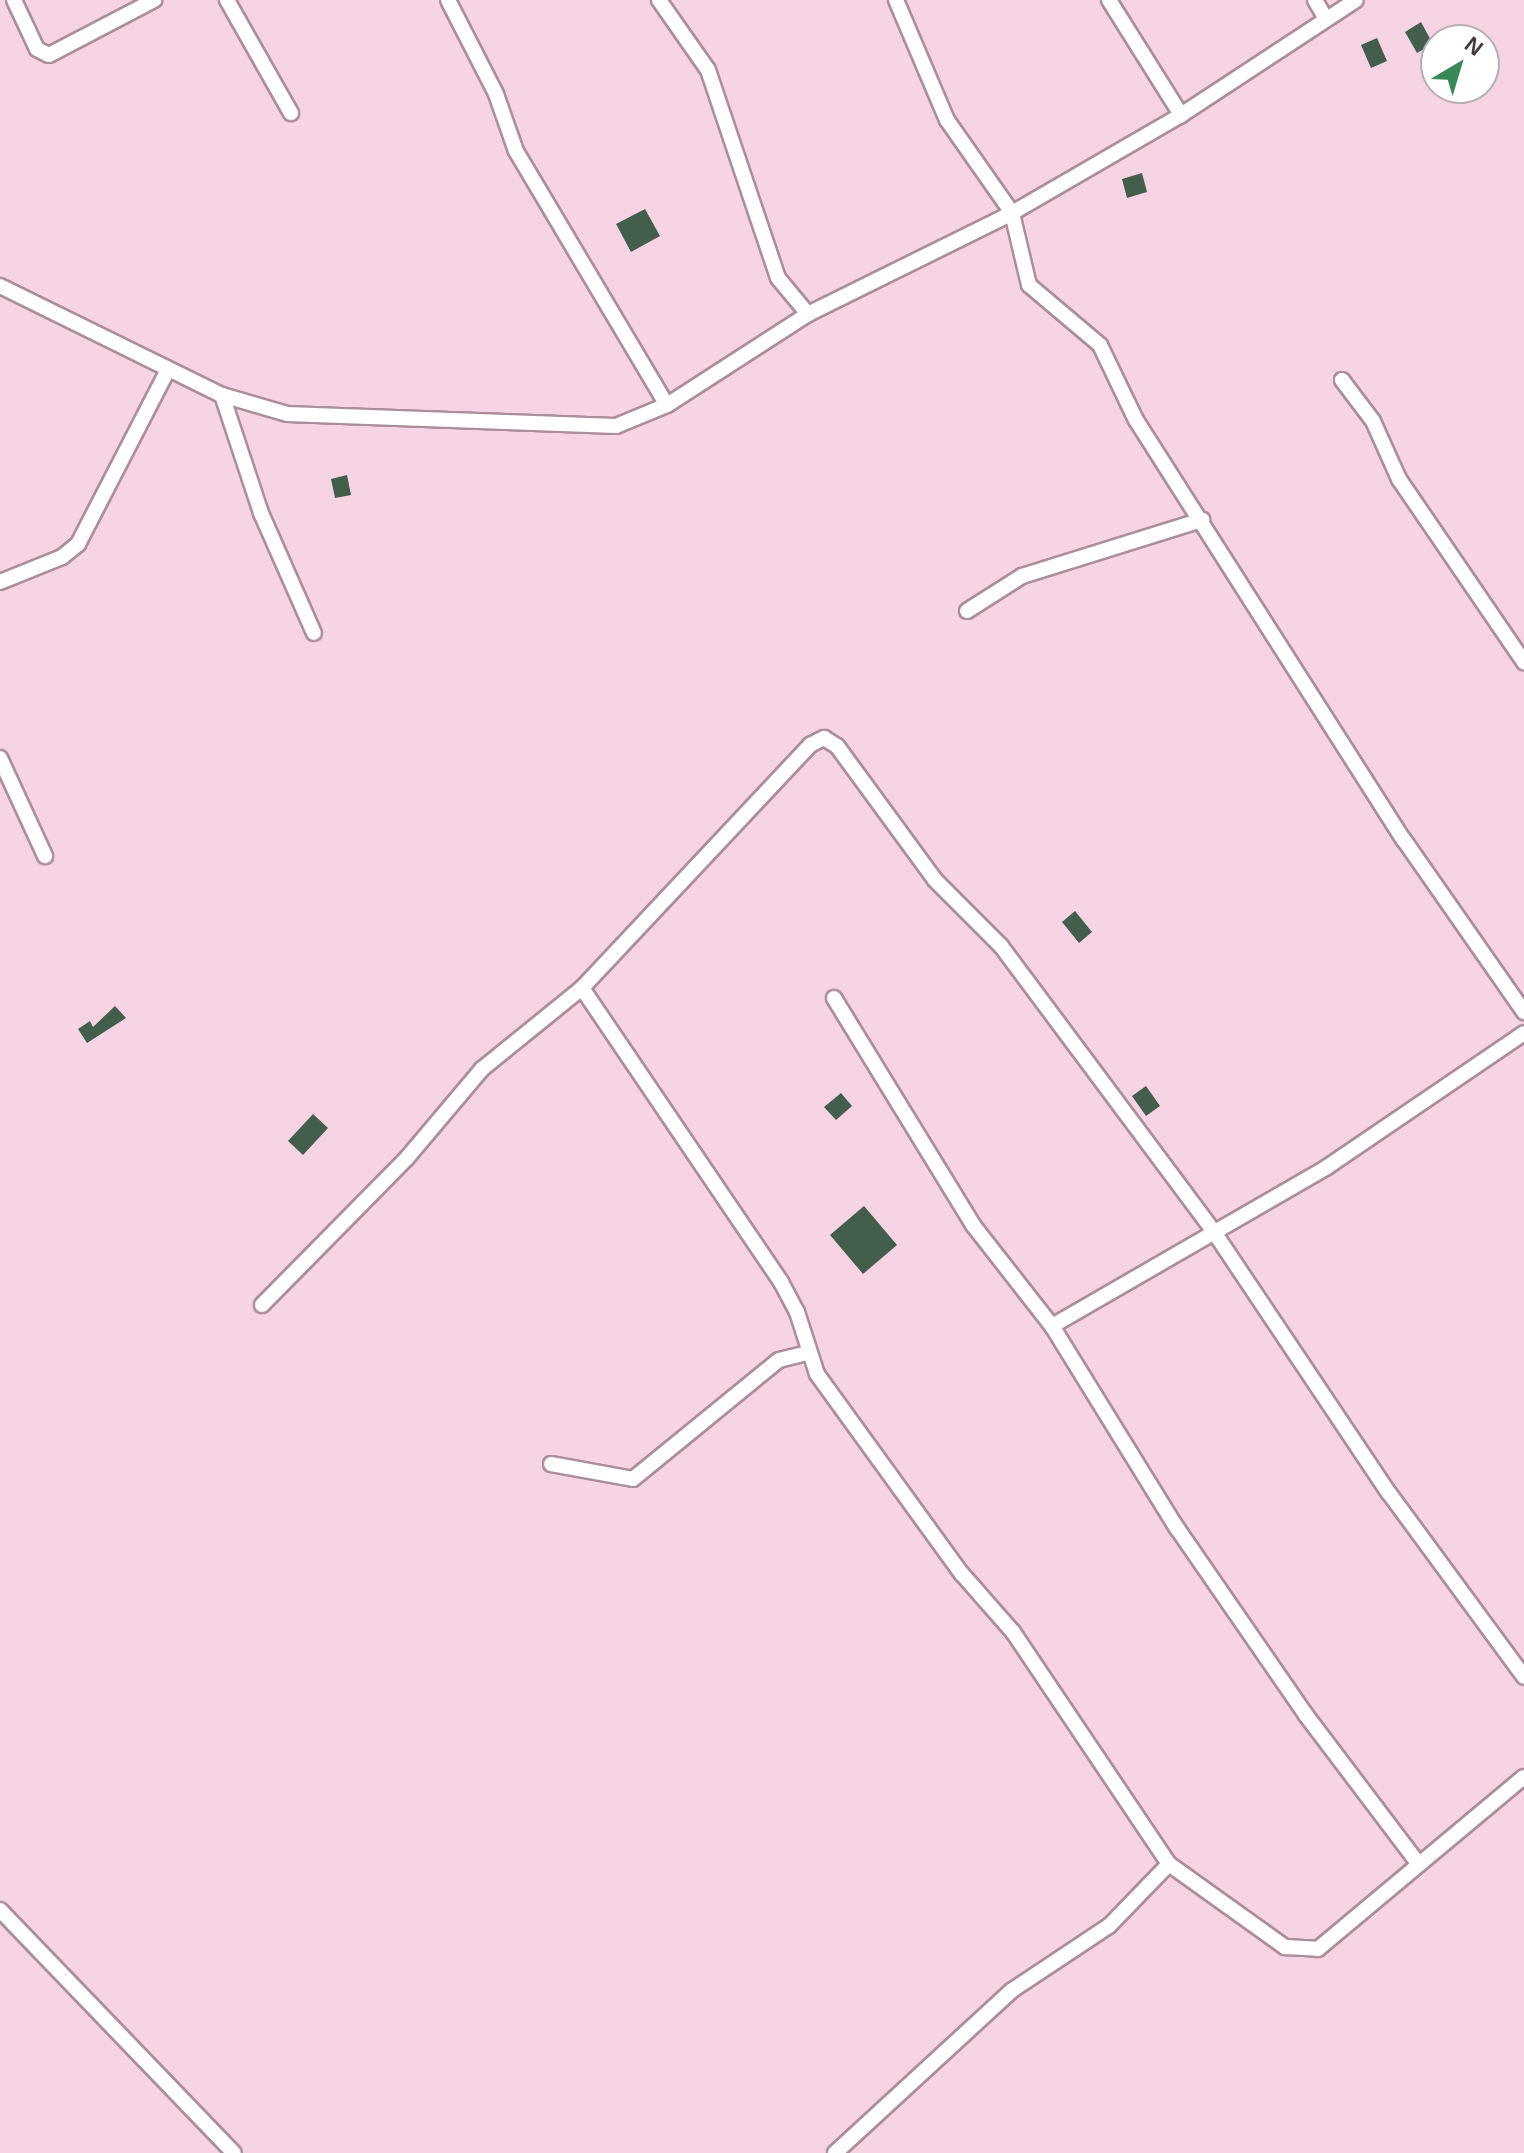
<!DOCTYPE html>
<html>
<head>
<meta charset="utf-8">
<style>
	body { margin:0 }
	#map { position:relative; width:1524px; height:2153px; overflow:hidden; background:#f6d4e3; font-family:Helvetica,sans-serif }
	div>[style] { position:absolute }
	.building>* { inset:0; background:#445e4c }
	.roads { filter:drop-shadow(2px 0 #ac8d9b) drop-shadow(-2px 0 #ac8d9b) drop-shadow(0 2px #ac8d9b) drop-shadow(0 -2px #ac8d9b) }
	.street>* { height:14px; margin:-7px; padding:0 7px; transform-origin:7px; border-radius:7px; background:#fff }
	span { translate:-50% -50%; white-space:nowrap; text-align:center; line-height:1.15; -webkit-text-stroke:8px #fff; paint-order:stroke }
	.north { position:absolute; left:1420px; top:24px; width:80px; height:80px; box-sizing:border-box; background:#fff; border:2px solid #b5afb2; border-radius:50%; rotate:38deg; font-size:22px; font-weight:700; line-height:32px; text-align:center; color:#45383e }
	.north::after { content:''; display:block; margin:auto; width:28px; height:36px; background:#398858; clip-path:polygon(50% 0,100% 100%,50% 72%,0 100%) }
</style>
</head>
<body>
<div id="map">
	<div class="building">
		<i style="clip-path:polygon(1421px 22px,1433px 44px,1417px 53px,1405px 32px)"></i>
		<i style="clip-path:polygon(1377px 38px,1387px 61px,1371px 68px,1361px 45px)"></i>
		<i style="clip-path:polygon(1142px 173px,1147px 192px,1127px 198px,1122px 179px)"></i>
		<i style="clip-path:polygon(645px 209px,660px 236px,631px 252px,616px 224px)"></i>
		<i style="clip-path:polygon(347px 475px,351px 495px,335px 498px,331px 479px)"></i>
		<i style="clip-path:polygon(1075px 911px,1092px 932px,1079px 943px,1062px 922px)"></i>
		<i style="clip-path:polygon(115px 1006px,126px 1018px,87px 1043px,78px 1029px,90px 1021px,93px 1027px)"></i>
		<i style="clip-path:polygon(1146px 1086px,1160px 1106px,1146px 1116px,1132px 1096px)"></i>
		<i style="clip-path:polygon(841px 1093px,852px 1106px,836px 1120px,824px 1107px)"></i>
		<i style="clip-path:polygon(313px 1114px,328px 1128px,303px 1155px,288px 1141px)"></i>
		<i style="clip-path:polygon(864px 1206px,897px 1245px,863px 1274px,830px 1235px)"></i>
	</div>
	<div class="roads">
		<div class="street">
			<i style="left:14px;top:0;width:54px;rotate:64.9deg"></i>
			<i style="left:37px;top:49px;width:13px;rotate:27deg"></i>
			<i style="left:49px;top:55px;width:119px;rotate:-27.6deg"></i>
			<i style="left:227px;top:0;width:130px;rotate:60.5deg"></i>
			<i style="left:448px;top:0;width:106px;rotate:62.9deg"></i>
			<i style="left:496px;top:94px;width:60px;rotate:70.7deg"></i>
			<i style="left:516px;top:151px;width:295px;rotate:59.3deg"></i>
			<i style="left:659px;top:0;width:85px;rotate:55deg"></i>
			<i style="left:708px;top:70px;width:219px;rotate:71.4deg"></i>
			<i style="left:778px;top:278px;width:47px;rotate:50.2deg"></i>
			<i style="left:896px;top:0;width:130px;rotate:67deg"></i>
			<i style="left:947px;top:120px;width:113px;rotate:55deg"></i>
			<i style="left:1012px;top:213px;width:74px;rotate:76.7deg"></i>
			<i style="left:1029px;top:285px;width:93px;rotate:40.2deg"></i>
			<i style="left:1100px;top:345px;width:83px;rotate:64.4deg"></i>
			<i style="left:1136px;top:420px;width:498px;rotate:57.5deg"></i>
			<i style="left:1404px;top:840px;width:210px;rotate:55.1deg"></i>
			<i style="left:1109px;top:0;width:136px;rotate:57.9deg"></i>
			<i style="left:1315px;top:0;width:22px;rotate:60deg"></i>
			<i style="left:0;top:286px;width:247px;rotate:26.2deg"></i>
			<i style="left:222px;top:395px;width:68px;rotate:16.3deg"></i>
			<i style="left:287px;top:414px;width:329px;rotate:2.1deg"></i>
			<i style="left:616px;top:426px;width:55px;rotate:-22.4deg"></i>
			<i style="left:667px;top:405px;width:168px;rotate:-32.8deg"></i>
			<i style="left:808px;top:314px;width:228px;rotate:-26.3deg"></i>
			<i style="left:1012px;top:213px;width:195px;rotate:-30.1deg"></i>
			<i style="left:1181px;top:115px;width:209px;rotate:-33.3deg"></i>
			<i style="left:1342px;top:380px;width:51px;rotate:52.9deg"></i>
			<i style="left:1373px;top:421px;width:64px;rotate:65.9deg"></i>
			<i style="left:1399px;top:479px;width:222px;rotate:55.7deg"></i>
			<i style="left:222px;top:395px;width:124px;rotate:71.7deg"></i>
			<i style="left:261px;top:513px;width:131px;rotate:66.2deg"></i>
			<i style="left:0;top:582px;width:67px;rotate:-22deg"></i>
			<i style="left:62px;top:557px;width:21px;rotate:-39deg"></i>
			<i style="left:78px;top:544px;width:196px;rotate:-62.7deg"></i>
			<i style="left:967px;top:611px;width:65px;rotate:-32.5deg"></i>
			<i style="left:1022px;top:576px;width:189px;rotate:-17.3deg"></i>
			<i style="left:0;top:758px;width:108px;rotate:65.3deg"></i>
			<i style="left:582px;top:988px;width:355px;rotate:55.9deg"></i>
			<i style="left:781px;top:1282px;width:34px;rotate:62deg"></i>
			<i style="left:797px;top:1312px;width:65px;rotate:72.1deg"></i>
			<i style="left:817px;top:1374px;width:247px;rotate:54.1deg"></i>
			<i style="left:962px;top:1574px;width:77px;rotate:48.7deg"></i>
			<i style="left:1013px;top:1632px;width:280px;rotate:56.1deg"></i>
			<i style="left:1169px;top:1864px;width:143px;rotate:35.6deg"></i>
			<i style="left:1285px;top:1947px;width:33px;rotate:3deg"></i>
			<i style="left:1318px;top:1949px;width:268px;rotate:-39.9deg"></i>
			<i style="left:834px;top:998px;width:266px;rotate:58.5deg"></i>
			<i style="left:973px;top:1225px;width:128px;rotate:52deg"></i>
			<i style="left:1052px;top:1326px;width:238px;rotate:58.3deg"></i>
			<i style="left:1177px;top:1528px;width:227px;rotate:55.4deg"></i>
			<i style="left:1306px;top:1715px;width:186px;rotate:52.9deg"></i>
			<i style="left:262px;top:1305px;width:206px;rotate:-45.4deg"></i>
			<i style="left:407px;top:1158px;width:116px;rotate:-49.9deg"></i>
			<i style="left:482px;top:1069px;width:129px;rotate:-39deg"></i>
			<i style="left:582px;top:988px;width:333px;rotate:-46.8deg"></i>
			<i style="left:810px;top:745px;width:16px;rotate:-27deg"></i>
			<i style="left:824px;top:738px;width:15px;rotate:32deg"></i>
			<i style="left:837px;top:746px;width:166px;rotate:53.8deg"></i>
			<i style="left:935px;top:880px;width:93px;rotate:45deg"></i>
			<i style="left:1001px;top:946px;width:357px;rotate:53.3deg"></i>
			<i style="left:1214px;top:1232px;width:314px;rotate:56.2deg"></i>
			<i style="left:1389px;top:1493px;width:228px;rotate:53.7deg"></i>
			<i style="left:1052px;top:1326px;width:318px;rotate:-30deg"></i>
			<i style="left:1327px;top:1167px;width:238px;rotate:-34.2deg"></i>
			<i style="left:551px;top:1464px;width:83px;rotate:10.4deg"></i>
			<i style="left:633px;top:1479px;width:188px;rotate:-39.2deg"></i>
			<i style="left:779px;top:1360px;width:29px;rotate:-14deg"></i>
			<i style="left:0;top:1910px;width:337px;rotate:46.1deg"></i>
			<i style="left:835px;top:2153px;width:239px;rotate:-42.6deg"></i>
			<i style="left:1011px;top:1991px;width:118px;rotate:-33.6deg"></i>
			<i style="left:1109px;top:1926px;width:86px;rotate:-45.9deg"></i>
		</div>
	</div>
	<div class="north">N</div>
</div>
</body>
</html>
